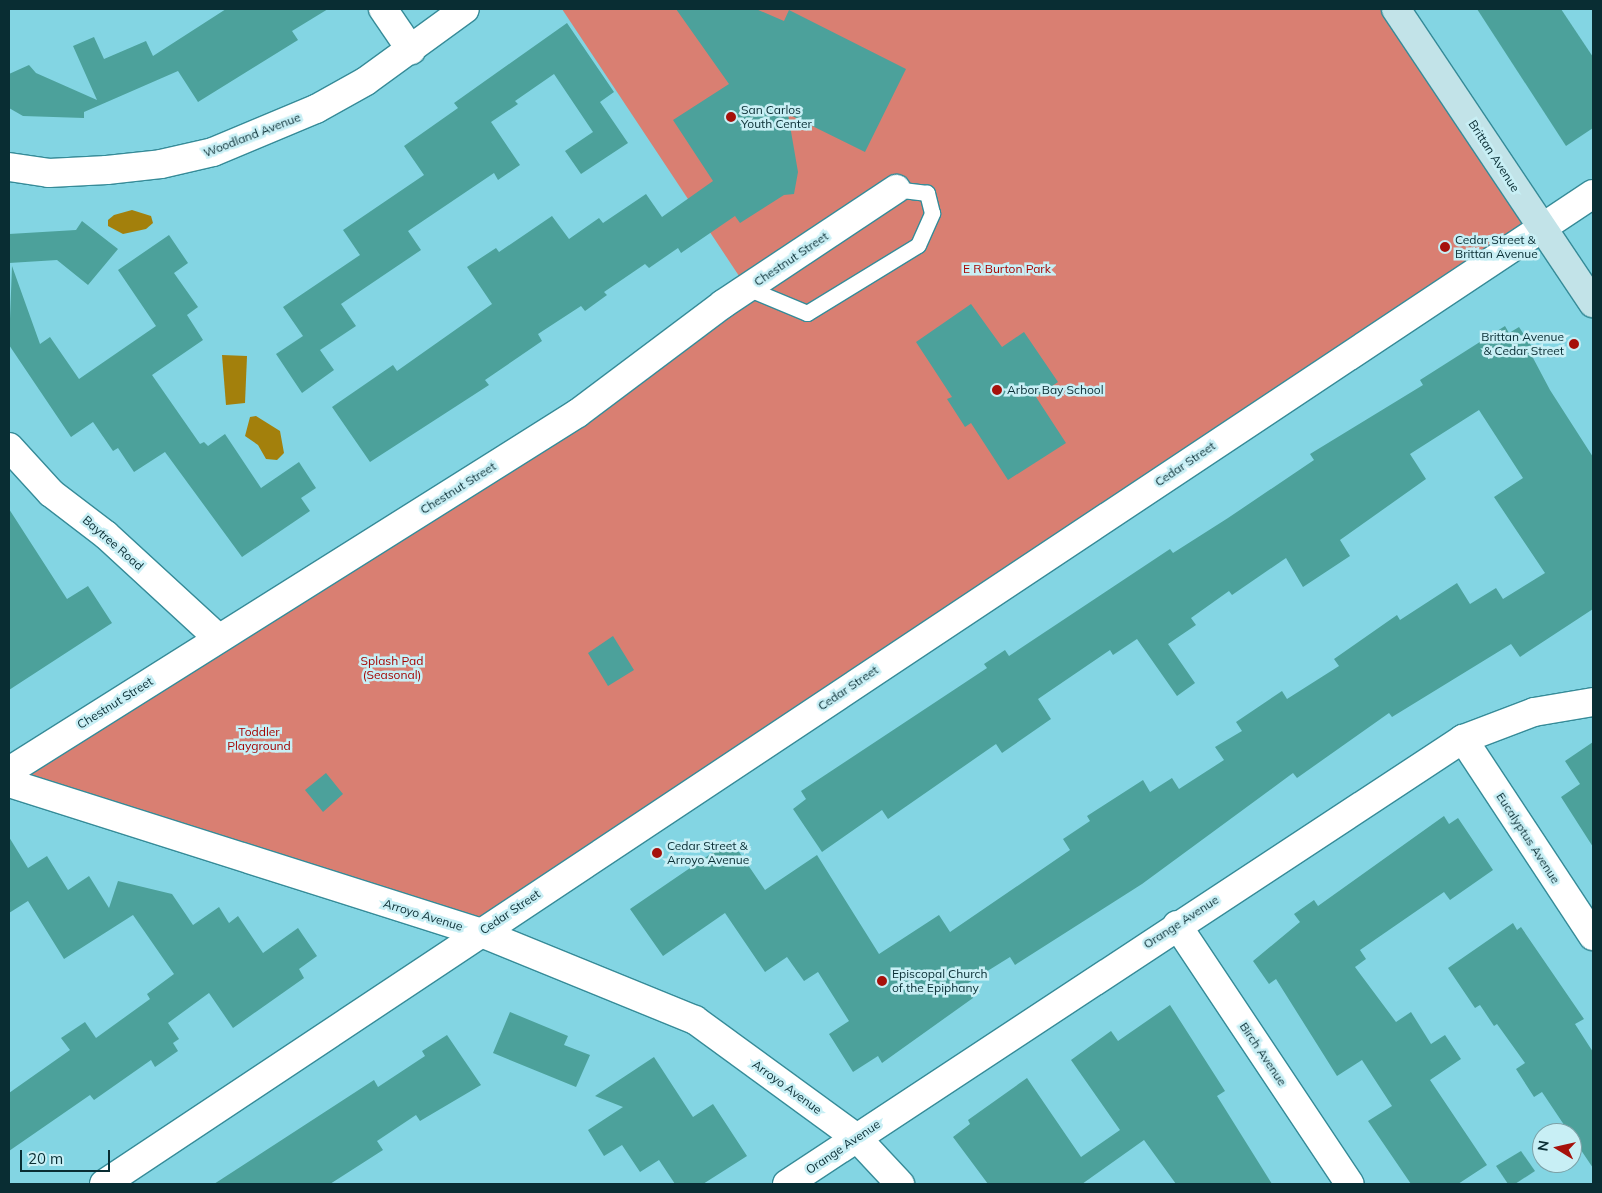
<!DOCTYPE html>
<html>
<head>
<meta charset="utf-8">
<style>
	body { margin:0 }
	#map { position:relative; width:1602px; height:1193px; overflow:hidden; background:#83d5e3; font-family:Mulish,sans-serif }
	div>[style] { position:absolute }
	.green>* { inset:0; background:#d97f72 }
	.water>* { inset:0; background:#a3800c }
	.building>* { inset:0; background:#4ca19b }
	.roads { filter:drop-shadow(1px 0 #368b98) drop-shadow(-1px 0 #368b98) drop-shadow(0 1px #368b98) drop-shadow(0 -1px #368b98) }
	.lane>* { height:15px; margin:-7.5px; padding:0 7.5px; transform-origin:7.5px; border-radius:7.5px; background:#fff }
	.street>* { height:28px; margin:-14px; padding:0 14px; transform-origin:14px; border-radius:14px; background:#fff }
	.secondary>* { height:28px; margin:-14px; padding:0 14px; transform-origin:14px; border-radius:14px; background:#c2e3e8 }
	.dots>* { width:14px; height:14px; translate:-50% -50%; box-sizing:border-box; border:2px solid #c8eff5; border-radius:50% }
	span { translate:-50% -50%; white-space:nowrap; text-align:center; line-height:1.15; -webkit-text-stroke:5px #c8eff5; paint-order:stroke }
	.poi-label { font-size:12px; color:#092d33 }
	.left { translate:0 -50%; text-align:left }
	.right { translate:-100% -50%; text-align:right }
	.street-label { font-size:12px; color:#092d33 }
	.park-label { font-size:12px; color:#a40402 }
	.frame { position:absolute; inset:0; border:10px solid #092d33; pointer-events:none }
	.north { position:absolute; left:1532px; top:1123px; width:50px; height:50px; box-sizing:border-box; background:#c8eff5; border:1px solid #7ca1a7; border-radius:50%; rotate:279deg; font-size:14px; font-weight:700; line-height:20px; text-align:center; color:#092d33 }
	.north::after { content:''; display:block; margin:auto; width:18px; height:22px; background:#a6110b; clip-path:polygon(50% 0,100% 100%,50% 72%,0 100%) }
	.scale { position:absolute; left:20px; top:1150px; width:90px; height:22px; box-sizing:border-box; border:2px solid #092d33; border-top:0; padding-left:6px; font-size:15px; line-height:18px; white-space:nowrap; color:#092d33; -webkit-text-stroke:4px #c8eff5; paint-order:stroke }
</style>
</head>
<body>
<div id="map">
	<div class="green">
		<i style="clip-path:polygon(562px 9px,1396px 9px,1542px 229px,479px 932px,9px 771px,747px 288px)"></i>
	</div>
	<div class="water">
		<i style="clip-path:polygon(132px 210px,151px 216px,153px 223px,146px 229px,123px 234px,108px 226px,108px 220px,114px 215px)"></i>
		<i style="clip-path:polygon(222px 355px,247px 356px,245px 403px,226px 405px)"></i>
		<i style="clip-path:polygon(256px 416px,280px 431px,284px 453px,277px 460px,266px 459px,258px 445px,245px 436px,250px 417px)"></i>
	</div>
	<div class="building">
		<i style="clip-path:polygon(226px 9px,328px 9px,292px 31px,298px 40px,198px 102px,178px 71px,84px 112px,84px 118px,23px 116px,9px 108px,9px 74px,29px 65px,36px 73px,97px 100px,73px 46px,94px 37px,104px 59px,146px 41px,153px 56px)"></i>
		<i style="clip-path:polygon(676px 9px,756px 9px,784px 21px,789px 10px,906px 69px,865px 152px,788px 114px,798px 172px,794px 194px,784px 195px,740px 223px,735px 216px,681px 253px,678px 248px,649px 268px,645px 264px,604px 292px,607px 295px,585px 311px,581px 306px,538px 334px,542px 341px,485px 380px,489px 385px,370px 462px,332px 407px,393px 365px,397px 371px,492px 304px,467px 267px,496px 248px,499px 252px,552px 216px,569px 239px,599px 218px,603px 223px,646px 194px,662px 217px,713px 181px,673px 120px,729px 84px)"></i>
		<i style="clip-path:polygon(1477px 9px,1561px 9px,1593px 57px,1593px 128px,1566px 146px)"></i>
		<i style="clip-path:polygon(567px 23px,614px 92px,600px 102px,628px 143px,581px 174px,565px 151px,593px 132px,554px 74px,515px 101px,518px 104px,491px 122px,520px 165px,498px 180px,494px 173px,408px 231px,421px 250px,341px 304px,356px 326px,320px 350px,334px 370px,302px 393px,276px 354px,303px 336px,283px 307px,360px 255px,343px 230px,424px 175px,404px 146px,458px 108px,454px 103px)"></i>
		<i style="clip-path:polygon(82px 221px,118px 249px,88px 285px,57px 260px,9px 263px,9px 234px,76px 230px)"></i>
		<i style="clip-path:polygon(169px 235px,188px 263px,174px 273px,198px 307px,187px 315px,203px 340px,152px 375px,200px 444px,204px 442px,208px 446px,225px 434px,261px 488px,299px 462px,316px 488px,301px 498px,310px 511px,242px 557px,165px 452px,134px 472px,118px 448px,113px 451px,93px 422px,71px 437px,9px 345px,12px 266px,40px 344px,50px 337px,79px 379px,156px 326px,118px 270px)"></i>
		<i style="clip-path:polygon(971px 304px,1002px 347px,1024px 332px,1058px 382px,1036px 397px,1066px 443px,1008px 480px,971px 423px,965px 427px,947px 399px,952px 397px,916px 342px)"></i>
		<i style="clip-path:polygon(1505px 326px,1509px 333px,1519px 327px,1536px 353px,1532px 356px,1550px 390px,1593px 457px,1593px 609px,1520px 657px,1511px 644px,1392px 717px,1389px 713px,1297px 778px,1293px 773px,1142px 884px,1015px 965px,1010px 957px,965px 985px,973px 998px,882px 1063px,878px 1056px,853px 1072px,829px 1034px,849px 1021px,818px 972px,804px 981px,787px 957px,765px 972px,725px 913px,663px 956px,630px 909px,731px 840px,765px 890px,817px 855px,879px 954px,939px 915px,950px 932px,1070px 850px,1063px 839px,1090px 821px,1087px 816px,1143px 780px,1150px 792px,1172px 778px,1179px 789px,1224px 760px,1215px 747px,1242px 731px,1236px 722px,1282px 691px,1287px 699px,1339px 666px,1334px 659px,1397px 615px,1400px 620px,1457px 583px,1470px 604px,1496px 588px,1503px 599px,1545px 573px,1494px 497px,1523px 478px,1479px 410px,1410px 454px,1426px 479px,1340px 540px,1350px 556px,1303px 587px,1286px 558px,1232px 595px,1229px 591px,1191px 618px,1196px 625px,1168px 644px,1195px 683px,1177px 696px,1137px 639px,1113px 655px,1110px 650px,1038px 699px,1051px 719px,1002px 753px,996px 744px,888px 819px,882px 810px,822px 852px,793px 809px,806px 799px,801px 791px,987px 668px,984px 664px,1005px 650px,1009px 656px,1170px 549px,1173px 553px,1228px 518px,1314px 460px,1310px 454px,1423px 385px,1420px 380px)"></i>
		<i style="clip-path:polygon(9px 509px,67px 599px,88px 586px,112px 623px,9px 690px)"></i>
		<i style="clip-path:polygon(613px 636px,634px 670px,608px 686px,588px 653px)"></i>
		<i style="clip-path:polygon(1593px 742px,1593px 847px,1561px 797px,1580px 784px,1565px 761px)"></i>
		<i style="clip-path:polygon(326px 773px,343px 794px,323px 812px,305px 790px)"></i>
		<i style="clip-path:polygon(1444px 816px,1449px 824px,1458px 818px,1493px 870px,1450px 900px,1444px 892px,1360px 950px,1366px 959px,1355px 967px,1396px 1022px,1411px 1012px,1431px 1044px,1445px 1035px,1461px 1059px,1430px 1080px,1487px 1165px,1458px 1184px,1411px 1184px,1368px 1121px,1392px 1106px,1362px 1060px,1337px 1076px,1276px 979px,1269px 984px,1253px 961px,1300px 922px,1294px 914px,1314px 900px,1318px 906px)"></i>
		<i style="clip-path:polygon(9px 837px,28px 868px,47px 856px,68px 890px,89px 876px,109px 908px,118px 881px,172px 894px,193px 925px,219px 907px,229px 923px,238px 916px,263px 953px,298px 928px,317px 956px,299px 969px,304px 978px,233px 1028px,209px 993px,168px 1023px,179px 1039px,173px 1043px,178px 1051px,155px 1067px,151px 1060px,94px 1100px,90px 1095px,9px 1151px,9px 1093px,70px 1050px,61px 1038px,85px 1022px,96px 1038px,150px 999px,147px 994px,174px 974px,133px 915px,64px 959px,28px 901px,9px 913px)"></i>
		<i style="clip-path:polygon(1513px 923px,1517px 930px,1521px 927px,1584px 1019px,1575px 1024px,1593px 1052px,1593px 1168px,1542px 1092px,1534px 1097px,1516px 1069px,1525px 1063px,1497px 1024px,1494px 1026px,1480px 1005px,1475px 1008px,1448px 968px)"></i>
		<i style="clip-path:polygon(1170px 1005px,1225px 1091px,1217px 1096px,1272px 1184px,1176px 1184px,1144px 1140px,1082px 1184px,988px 1184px,953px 1137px,970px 1124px,968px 1120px,1027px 1078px,1081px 1157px,1120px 1130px,1071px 1060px,1111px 1031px,1118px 1041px)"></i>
		<i style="clip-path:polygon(510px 1012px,568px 1036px,564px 1045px,590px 1055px,576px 1087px,493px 1053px)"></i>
		<i style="clip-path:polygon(447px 1035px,481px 1085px,420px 1121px,416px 1115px,377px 1141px,383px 1150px,330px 1184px,214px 1184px,374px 1080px,378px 1087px,425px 1056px,422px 1051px)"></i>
		<i style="clip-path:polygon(654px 1057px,693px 1117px,713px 1104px,747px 1156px,703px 1184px,675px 1184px,659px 1160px,640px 1172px,622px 1145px,604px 1156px,588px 1130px,623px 1107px,595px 1096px)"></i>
		<i style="clip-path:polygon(1521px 1151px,1535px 1171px,1515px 1184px,1508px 1184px,1496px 1166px)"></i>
	</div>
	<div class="roads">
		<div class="lane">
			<i style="left:747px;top:288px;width:65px;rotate:22.6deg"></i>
			<i style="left:807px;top:313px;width:130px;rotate:-31.5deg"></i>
			<i style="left:918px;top:245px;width:35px;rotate:-66deg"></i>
			<i style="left:932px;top:213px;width:21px;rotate:-104deg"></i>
			<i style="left:927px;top:193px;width:31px;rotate:-173deg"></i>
		</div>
		<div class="street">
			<i style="left:383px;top:9px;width:50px;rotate:55.7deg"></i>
			<i style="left:9px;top:167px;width:40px;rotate:8.5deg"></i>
			<i style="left:49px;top:173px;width:58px;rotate:-3deg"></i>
			<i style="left:107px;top:170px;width:54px;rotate:-6.3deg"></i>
			<i style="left:161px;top:164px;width:53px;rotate:-13deg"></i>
			<i style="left:213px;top:152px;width:112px;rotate:-22.7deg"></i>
			<i style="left:316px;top:109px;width:57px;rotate:-29.2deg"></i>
			<i style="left:366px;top:81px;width:122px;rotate:-36deg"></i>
			<i style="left:9px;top:447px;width:62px;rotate:47.6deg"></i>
			<i style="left:51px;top:493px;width:69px;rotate:37.4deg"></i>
			<i style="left:106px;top:535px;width:152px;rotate:42.6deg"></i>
			<i style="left:1463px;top:739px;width:236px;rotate:56.6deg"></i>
			<i style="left:9px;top:771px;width:672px;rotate:-32.18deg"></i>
			<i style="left:578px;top:413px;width:181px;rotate:-36.9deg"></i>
			<i style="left:723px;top:304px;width:208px;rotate:-33.6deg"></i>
			<i style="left:9px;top:783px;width:493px;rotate:17.6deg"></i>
			<i style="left:479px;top:932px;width:233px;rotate:22.2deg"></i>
			<i style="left:695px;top:1020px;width:200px;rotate:36.1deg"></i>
			<i style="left:857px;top:1138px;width:63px;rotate:46.9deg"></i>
			<i style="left:1177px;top:925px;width:311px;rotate:56.3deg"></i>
			<i style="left:104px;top:1184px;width:1788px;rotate:-33.62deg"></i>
			<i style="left:787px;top:1184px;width:809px;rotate:-33.36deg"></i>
			<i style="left:1463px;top:739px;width:76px;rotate:-20.8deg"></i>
			<i style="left:1534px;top:712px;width:60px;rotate:-9.6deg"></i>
		</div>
		<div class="secondary">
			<i style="left:1396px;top:9px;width:354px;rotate:56.2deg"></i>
		</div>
	</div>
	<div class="dots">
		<i style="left:731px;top:117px;background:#a6110b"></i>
		<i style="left:1445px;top:247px;background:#a6110b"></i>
		<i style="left:1574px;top:344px;background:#a6110b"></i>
		<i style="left:997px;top:390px;background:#a6110b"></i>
		<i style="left:657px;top:853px;background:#a6110b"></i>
		<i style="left:882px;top:981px;background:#a6110b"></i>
	</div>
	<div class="poi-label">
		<span class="left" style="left:741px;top:117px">San Carlos<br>Youth Center</span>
		<span class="left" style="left:1455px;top:247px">Cedar Street &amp;<br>Brittan Avenue</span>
		<span class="right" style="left:1564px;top:344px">Brittan Avenue<br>&amp; Cedar Street</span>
		<span class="left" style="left:1007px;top:390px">Arbor Bay School</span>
		<span class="left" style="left:667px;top:853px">Cedar Street &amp;<br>Arroyo Avenue</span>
		<span class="left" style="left:892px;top:981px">Episcopal Church<br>of the Epiphany</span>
	</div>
	<div class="street-label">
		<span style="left:252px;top:135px;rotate:-21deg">Woodland Avenue</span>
		<span style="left:1494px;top:156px;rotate:57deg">Brittan Avenue</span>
		<span style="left:791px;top:259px;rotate:-34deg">Chestnut Street</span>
		<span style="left:1185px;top:464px;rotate:-34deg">Cedar Street</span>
		<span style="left:458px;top:488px;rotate:-32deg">Chestnut Street</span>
		<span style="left:113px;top:543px;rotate:41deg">Baytree Road</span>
		<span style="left:848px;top:688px;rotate:-34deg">Cedar Street</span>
		<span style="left:115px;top:703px;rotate:-32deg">Chestnut Street</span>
		<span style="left:1528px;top:838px;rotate:57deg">Eucalyptus Avenue</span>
		<span style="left:510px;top:912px;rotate:-34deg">Cedar Street</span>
		<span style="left:423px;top:915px;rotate:17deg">Arroyo Avenue</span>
		<span style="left:1181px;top:922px;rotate:-33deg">Orange Avenue</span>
		<span style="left:1263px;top:1054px;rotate:56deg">Birch Avenue</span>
		<span style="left:787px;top:1087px;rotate:36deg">Arroyo Avenue</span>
		<span style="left:843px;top:1147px;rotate:-34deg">Orange Avenue</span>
	</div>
	<div class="park-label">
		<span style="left:1007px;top:269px">E R Burton Park</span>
		<span style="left:392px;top:668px">Splash Pad<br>(Seasonal)</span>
		<span style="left:259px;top:739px">Toddler<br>Playground</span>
	</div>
	<div class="frame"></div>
	<div class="north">N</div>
	<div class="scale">20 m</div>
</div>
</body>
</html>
